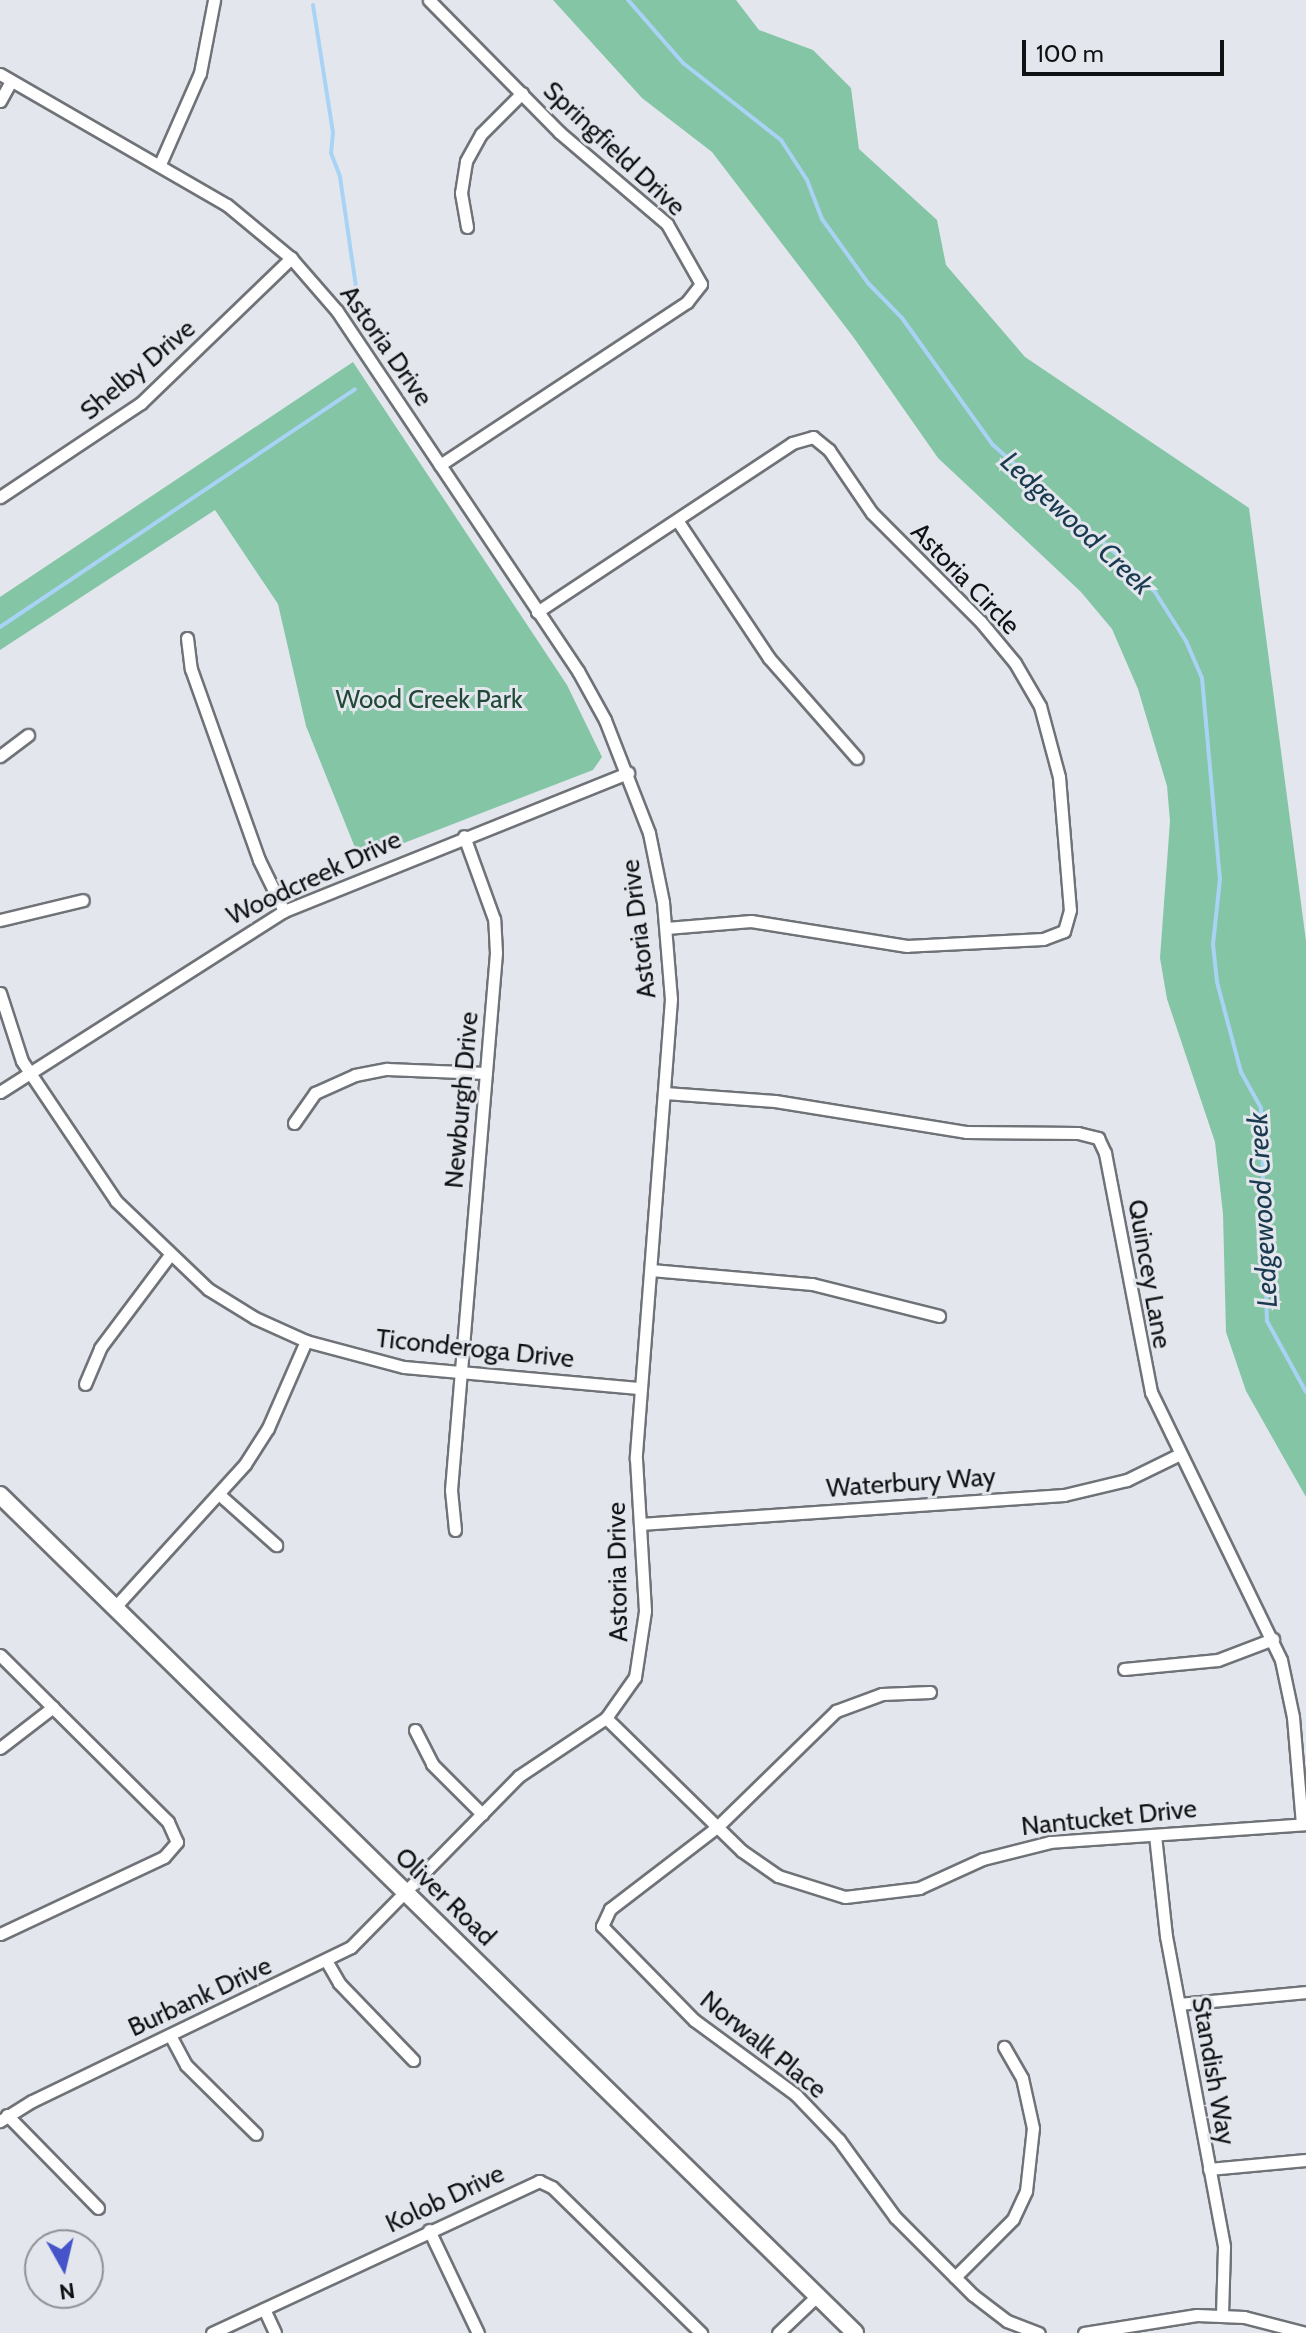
<!DOCTYPE html>
<html>
<head>
<meta charset="utf-8">
<style>
	body { margin:0 }
	#map { position:relative; width:1306px; height:2333px; overflow:hidden; background:#e3e7ed; font-family:Cabin,sans-serif }
	div>[style] { position:absolute }
	.green>* { inset:0; background:#83c5a5 }
	.stream>* { height:4px; margin:-2px; padding:0 2px; transform-origin:2px; border-radius:2px; background:#a9d3f5 }
	.roads { filter:drop-shadow(2px 0 #6f7378) drop-shadow(-2px 0 #6f7378) drop-shadow(0 2px #6f7378) drop-shadow(0 -2px #6f7378) }
	.street>* { height:11px; margin:-5.5px; padding:0 5.5px; transform-origin:5.5px; border-radius:5.5px; background:#fff }
	.secondary>* { height:16px; margin:-8px; padding:0 8px; transform-origin:8px; border-radius:8px; background:#fff }
	span { translate:-50% -50%; white-space:nowrap; text-align:center; line-height:1.15; -webkit-text-stroke:6px #e3e7ed; paint-order:stroke }
	.street-label { font-size:26px; color:#101113 }
	.park-label { font-size:26px; color:#224938 }
	.water-label { font-size:28px; color:#1a3a50; font-style:italic }
	.north { position:absolute; left:24px; top:2229px; width:80px; height:80px; box-sizing:border-box; background:#e3e7ed; border:2px solid #8f9196; border-radius:50%; rotate:172deg; font-size:22px; font-weight:700; line-height:32px; text-align:center; color:#101113 }
	.north::after { content:''; display:block; margin:auto; width:28px; height:36px; background:#4555c9; clip-path:polygon(50% 0,100% 100%,50% 72%,0 100%) }
	.scale { position:absolute; left:1022px; top:40px; width:202px; height:36px; box-sizing:border-box; border:4px solid #101113; border-top:0; padding-left:10px; font-size:24px; line-height:28px; white-space:nowrap; color:#101113; -webkit-text-stroke:6px #e3e7ed; paint-order:stroke }
</style>
</head>
<body>
<div id="map">
	<div class="green">
		<i style="clip-path:polygon(553px 0,736px 0,759px 30px,813px 50px,851px 88px,859px 149px,937px 220px,946px 265px,1025px 357px,1249px 508px,1306px 941px,1306px 1497px,1246px 1391px,1226px 1332px,1223px 1214px,1215px 1142px,1167px 999px,1160px 958px,1170px 821px,1167px 786px,1138px 689px,1112px 629px,1081px 592px,938px 458px,854px 338px,712px 152px,642px 98px)"></i>
		<i style="clip-path:polygon(353px 362px,567px 685px,602px 757px,593px 770px,360px 860px,306px 726px,278px 604px,215px 510px,0 650px,0 597px)"></i>
	</div>
	<div class="stream">
		<i style="left:628px;top:0;width:84px;rotate:48.9deg"></i>
		<i style="left:683px;top:63px;width:125px;rotate:38.2deg"></i>
		<i style="left:781px;top:140px;width:48px;rotate:57deg"></i>
		<i style="left:807px;top:180px;width:42px;rotate:69deg"></i>
		<i style="left:822px;top:219px;width:79px;rotate:54.3deg"></i>
		<i style="left:868px;top:283px;width:49px;rotate:45.8deg"></i>
		<i style="left:902px;top:318px;width:156px;rotate:54.4deg"></i>
		<i style="left:993px;top:445px;width:175px;rotate:41.5deg"></i>
		<i style="left:1124px;top:561px;width:44px;rotate:45deg"></i>
		<i style="left:1155px;top:592px;width:58px;rotate:57.7deg"></i>
		<i style="left:1186px;top:641px;width:40px;rotate:66.6deg"></i>
		<i style="left:1202px;top:678px;width:202px;rotate:84.9deg"></i>
		<i style="left:1220px;top:879px;width:65px;rotate:96.1deg"></i>
		<i style="left:1213px;top:944px;width:38px;rotate:84deg"></i>
		<i style="left:1217px;top:982px;width:93px;rotate:75.1deg"></i>
		<i style="left:1241px;top:1072px;width:41px;rotate:60.9deg"></i>
		<i style="left:1261px;top:1108px;width:213px;rotate:88.4deg"></i>
		<i style="left:1267px;top:1321px;width:81px;rotate:61.2deg"></i>
		<i style="left:313px;top:5px;width:129px;rotate:81.1deg"></i>
		<i style="left:333px;top:132px;width:21px;rotate:95deg"></i>
		<i style="left:331px;top:153px;width:26px;rotate:69deg"></i>
		<i style="left:340px;top:177px;width:118px;rotate:81.7deg"></i>
		<i style="left:0;top:627px;width:427px;rotate:-33.8deg"></i>
	</div>
	<div class="roads">
		<div class="street">
			<i style="left:429px;top:0;width:185px;rotate:45.4deg"></i>
			<i style="left:559px;top:132px;width:142px;rotate:40.4deg"></i>
			<i style="left:667px;top:224px;width:69px;rotate:60.5deg"></i>
			<i style="left:701px;top:284px;width:23px;rotate:128deg"></i>
			<i style="left:687px;top:302px;width:296px;rotate:146.6deg"></i>
			<i style="left:0;top:74px;width:262px;rotate:30deg"></i>
			<i style="left:227px;top:205px;width:83px;rotate:39.6deg"></i>
			<i style="left:291px;top:258px;width:70px;rotate:49deg"></i>
			<i style="left:337px;top:311px;width:433px;rotate:56.2deg"></i>
			<i style="left:578px;top:671px;width:56px;rotate:61.1deg"></i>
			<i style="left:605px;top:720px;width:121px;rotate:68.7deg"></i>
			<i style="left:649px;top:833px;width:70px;rotate:78.5deg"></i>
			<i style="left:663px;top:902px;width:97px;rotate:85.3deg"></i>
			<i style="left:671px;top:999px;width:461px;rotate:94.4deg"></i>
			<i style="left:636px;top:1459px;width:152px;rotate:86.6deg"></i>
			<i style="left:645px;top:1611px;width:67px;rotate:98.6deg"></i>
			<i style="left:635px;top:1677px;width:50px;rotate:125.3deg"></i>
			<i style="left:606px;top:1718px;width:105px;rotate:146.3deg"></i>
			<i style="left:519px;top:1776px;width:240px;rotate:134.5deg"></i>
			<i style="left:351px;top:1947px;width:354px;rotate:154.2deg"></i>
			<i style="left:32px;top:2101px;width:38px;rotate:148deg"></i>
			<i style="left:0;top:101px;width:23px;rotate:-61deg"></i>
			<i style="left:160px;top:164px;width:99px;rotate:-66.3deg"></i>
			<i style="left:200px;top:73px;width:74px;rotate:-79.1deg"></i>
			<i style="left:467px;top:227px;width:35px;rotate:-100deg"></i>
			<i style="left:461px;top:193px;width:32px;rotate:-81deg"></i>
			<i style="left:466px;top:161px;width:31px;rotate:-61deg"></i>
			<i style="left:481px;top:134px;width:58px;rotate:-45deg"></i>
			<i style="left:0;top:497px;width:169px;rotate:-33.7deg"></i>
			<i style="left:141px;top:403px;width:209px;rotate:-44deg"></i>
			<i style="left:677px;top:520px;width:166px;rotate:56.3deg"></i>
			<i style="left:769px;top:658px;width:133px;rotate:48.7deg"></i>
			<i style="left:537px;top:612px;width:306px;rotate:-33.5deg"></i>
			<i style="left:792px;top:443px;width:22px;rotate:-16deg"></i>
			<i style="left:813px;top:437px;width:21px;rotate:39deg"></i>
			<i style="left:829px;top:450px;width:76px;rotate:55.7deg"></i>
			<i style="left:872px;top:513px;width:154px;rotate:45deg"></i>
			<i style="left:981px;top:622px;width:53px;rotate:50.3deg"></i>
			<i style="left:1015px;top:663px;width:50px;rotate:59.8deg"></i>
			<i style="left:1040px;top:706px;width:73px;rotate:75deg"></i>
			<i style="left:1059px;top:777px;width:133px;rotate:85.3deg"></i>
			<i style="left:1070px;top:910px;width:22px;rotate:106deg"></i>
			<i style="left:1064px;top:931px;width:22px;rotate:159deg"></i>
			<i style="left:1043px;top:939px;width:136px;rotate:177.1deg"></i>
			<i style="left:907px;top:946px;width:158px;rotate:-170.9deg"></i>
			<i style="left:751px;top:921px;width:85px;rotate:175.3deg"></i>
			<i style="left:187px;top:638px;width:31px;rotate:83deg"></i>
			<i style="left:191px;top:669px;width:203px;rotate:70.4deg"></i>
			<i style="left:259px;top:860px;width:57px;rotate:63.9deg"></i>
			<i style="left:0;top:756px;width:35px;rotate:-37deg"></i>
			<i style="left:0;top:920px;width:85px;rotate:-13.5deg"></i>
			<i style="left:0;top:993px;width:71px;rotate:72.1deg"></i>
			<i style="left:22px;top:1061px;width:169px;rotate:56.1deg"></i>
			<i style="left:116px;top:1201px;width:127px;rotate:43.7deg"></i>
			<i style="left:208px;top:1289px;width:55px;rotate:31.7deg"></i>
			<i style="left:255px;top:1318px;width:56px;rotate:24.3deg"></i>
			<i style="left:306px;top:1341px;width:101px;rotate:14.9deg"></i>
			<i style="left:404px;top:1367px;width:238px;rotate:5.1deg"></i>
			<i style="left:0;top:1092px;width:337px;rotate:-32.5deg"></i>
			<i style="left:284px;top:911px;width:371px;rotate:-21.9deg"></i>
			<i style="left:665px;top:1093px;width:110px;rotate:4.2deg"></i>
			<i style="left:775px;top:1101px;width:193px;rotate:9.2deg"></i>
			<i style="left:966px;top:1132px;width:112px;rotate:0.5deg"></i>
			<i style="left:1078px;top:1133px;width:21px;rotate:14deg"></i>
			<i style="left:1098px;top:1138px;width:17px;rotate:65deg"></i>
			<i style="left:1105px;top:1153px;width:243px;rotate:79.1deg"></i>
			<i style="left:1151px;top:1392px;width:298px;rotate:64.1deg"></i>
			<i style="left:1281px;top:1660px;width:58px;rotate:78.1deg"></i>
			<i style="left:1293px;top:1717px;width:107px;rotate:85.2deg"></i>
			<i style="left:294px;top:1123px;width:37px;rotate:-55deg"></i>
			<i style="left:315px;top:1093px;width:44px;rotate:-24.2deg"></i>
			<i style="left:355px;top:1075px;width:33px;rotate:-11deg"></i>
			<i style="left:387px;top:1069px;width:99px;rotate:2.3deg"></i>
			<i style="left:651px;top:1270px;width:162px;rotate:5deg"></i>
			<i style="left:812px;top:1284px;width:131px;rotate:14.1deg"></i>
			<i style="left:85px;top:1384px;width:39px;rotate:-67deg"></i>
			<i style="left:100px;top:1348px;width:115px;rotate:-53.1deg"></i>
			<i style="left:221px;top:1496px;width:74px;rotate:41.7deg"></i>
			<i style="left:640px;top:1524px;width:425px;rotate:-3.9deg"></i>
			<i style="left:1064px;top:1495px;width:65px;rotate:-13.4deg"></i>
			<i style="left:1127px;top:1480px;width:57px;rotate:-26.1deg"></i>
			<i style="left:455px;top:1530px;width:40px;rotate:-95.7deg"></i>
			<i style="left:451px;top:1490px;width:539px;rotate:-85.21deg"></i>
			<i style="left:496px;top:953px;width:34px;rotate:-93deg"></i>
			<i style="left:494px;top:919px;width:88px;rotate:-109.9deg"></i>
			<i style="left:115px;top:1607px;width:193px;rotate:-47.7deg"></i>
			<i style="left:245px;top:1464px;width:43px;rotate:-57.4deg"></i>
			<i style="left:268px;top:1428px;width:95px;rotate:-66.4deg"></i>
			<i style="left:0;top:1655px;width:237px;rotate:44.8deg"></i>
			<i style="left:168px;top:1822px;width:22px;rotate:66deg"></i>
			<i style="left:177px;top:1842px;width:20px;rotate:131deg"></i>
			<i style="left:164px;top:1857px;width:181px;rotate:154.8deg"></i>
			<i style="left:1124px;top:1669px;width:94px;rotate:-5.5deg"></i>
			<i style="left:1218px;top:1660px;width:59px;rotate:-20.9deg"></i>
			<i style="left:930px;top:1692px;width:48px;rotate:177.6deg"></i>
			<i style="left:882px;top:1694px;width:49px;rotate:159.7deg"></i>
			<i style="left:836px;top:1711px;width:166px;rotate:135.7deg"></i>
			<i style="left:717px;top:1827px;width:135px;rotate:142.5deg"></i>
			<i style="left:610px;top:1909px;width:19px;rotate:115deg"></i>
			<i style="left:602px;top:1926px;width:132px;rotate:45.6deg"></i>
			<i style="left:694px;top:2020px;width:127px;rotate:36.3deg"></i>
			<i style="left:796px;top:2095px;width:62px;rotate:46.3deg"></i>
			<i style="left:839px;top:2140px;width:95px;rotate:54deg"></i>
			<i style="left:895px;top:2217px;width:110px;rotate:45deg"></i>
			<i style="left:973px;top:2295px;width:43px;rotate:37.4deg"></i>
			<i style="left:1007px;top:2321px;width:34px;rotate:21deg"></i>
			<i style="left:606px;top:1718px;width:190px;rotate:44.4deg"></i>
			<i style="left:742px;top:1851px;width:44px;rotate:34.8deg"></i>
			<i style="left:778px;top:1876px;width:70px;rotate:17.4deg"></i>
			<i style="left:845px;top:1897px;width:75px;rotate:-6.9deg"></i>
			<i style="left:919px;top:1888px;width:70px;rotate:-24.4deg"></i>
			<i style="left:983px;top:1859px;width:69px;rotate:-14.2deg"></i>
			<i style="left:1050px;top:1842px;width:257px;rotate:-4deg"></i>
			<i style="left:415px;top:1730px;width:38px;rotate:63deg"></i>
			<i style="left:432px;top:1764px;width:71px;rotate:45deg"></i>
			<i style="left:0;top:1748px;width:67px;rotate:-37.7deg"></i>
			<i style="left:1155px;top:1835px;width:102px;rotate:83.8deg"></i>
			<i style="left:1166px;top:1936px;width:316px;rotate:79.4deg"></i>
			<i style="left:1224px;top:2247px;width:68px;rotate:91.7deg"></i>
			<i style="left:327px;top:1962px;width:24px;rotate:60deg"></i>
			<i style="left:339px;top:1983px;width:107px;rotate:46.1deg"></i>
			<i style="left:1179px;top:2004px;width:128px;rotate:-5.4deg"></i>
			<i style="left:170px;top:2035px;width:34px;rotate:62deg"></i>
			<i style="left:186px;top:2065px;width:98px;rotate:44.6deg"></i>
			<i style="left:7px;top:2115px;width:130px;rotate:45.6deg"></i>
			<i style="left:1209px;top:2169px;width:97px;rotate:-5.3deg"></i>
			<i style="left:429px;top:2230px;width:114px;rotate:64.6deg"></i>
			<i style="left:955px;top:2277px;width:82px;rotate:-45deg"></i>
			<i style="left:1013px;top:2219px;width:31px;rotate:-65deg"></i>
			<i style="left:1026px;top:2191px;width:63px;rotate:-83.7deg"></i>
			<i style="left:1033px;top:2128px;width:51px;rotate:-102.4deg"></i>
			<i style="left:1022px;top:2078px;width:36px;rotate:-120deg"></i>
			<i style="left:264px;top:2309px;width:26px;rotate:65deg"></i>
			<i style="left:212px;top:2333px;width:361px;rotate:-24.9deg"></i>
			<i style="left:539px;top:2181px;width:14px;rotate:25deg"></i>
			<i style="left:552px;top:2187px;width:209px;rotate:44.4deg"></i>
			<i style="left:778px;top:2333px;width:54px;rotate:-43.5deg"></i>
			<i style="left:1084px;top:2333px;width:114px;rotate:-9.1deg"></i>
			<i style="left:1197px;top:2315px;width:47px;rotate:2.4deg"></i>
			<i style="left:1244px;top:2317px;width:64px;rotate:14.5deg"></i>
		</div>
		<div class="secondary">
			<i style="left:0;top:1495px;width:1197px;rotate:44.42deg"></i>
		</div>
	</div>
	<div class="street-label">
		<span style="left:614px;top:149px;rotate:43deg">Springfield Drive</span>
		<span style="left:386px;top:346px;rotate:55deg">Astoria Drive</span>
		<span style="left:138px;top:370px;rotate:-40deg">Shelby Drive</span>
		<span style="left:965px;top:579px;rotate:46deg">Astoria Circle</span>
		<span style="left:314px;top:878px;rotate:-25deg">Woodcreek Drive</span>
		<span style="left:639px;top:929px;rotate:-97deg">Astoria Drive</span>
		<span style="left:462px;top:1100px;rotate:-85deg">Newburgh Drive</span>
		<span style="left:1149px;top:1274px;rotate:80deg">Quincey Lane</span>
		<span style="left:475px;top:1349px;rotate:6deg">Ticonderoga Drive</span>
		<span style="left:911px;top:1483px;rotate:-4deg">Waterbury Way</span>
		<span style="left:618px;top:1572px;rotate:-91deg">Astoria Drive</span>
		<span style="left:1109px;top:1818px;rotate:-6deg">Nantucket Drive</span>
		<span style="left:445px;top:1897px;rotate:44deg">Oliver Road</span>
		<span style="left:200px;top:1997px;rotate:-25deg">Burbank Drive</span>
		<span style="left:763px;top:2045px;rotate:39deg">Norwalk Place</span>
		<span style="left:1213px;top:2071px;rotate:80deg">Standish Way</span>
		<span style="left:445px;top:2199px;rotate:-25deg">Kolob Drive</span>
	</div>
	<div class="park-label">
		<span style="left:429px;top:700px">Wood Creek Park</span>
	</div>
	<div class="water-label">
		<span style="left:1077px;top:523px;rotate:43deg">Ledgewood Creek</span>
		<span style="left:1262px;top:1210px;rotate:-93deg">Ledgewood Creek</span>
	</div>
	<div class="north">N</div>
	<div class="scale">100 m</div>
</div>
</body>
</html>
